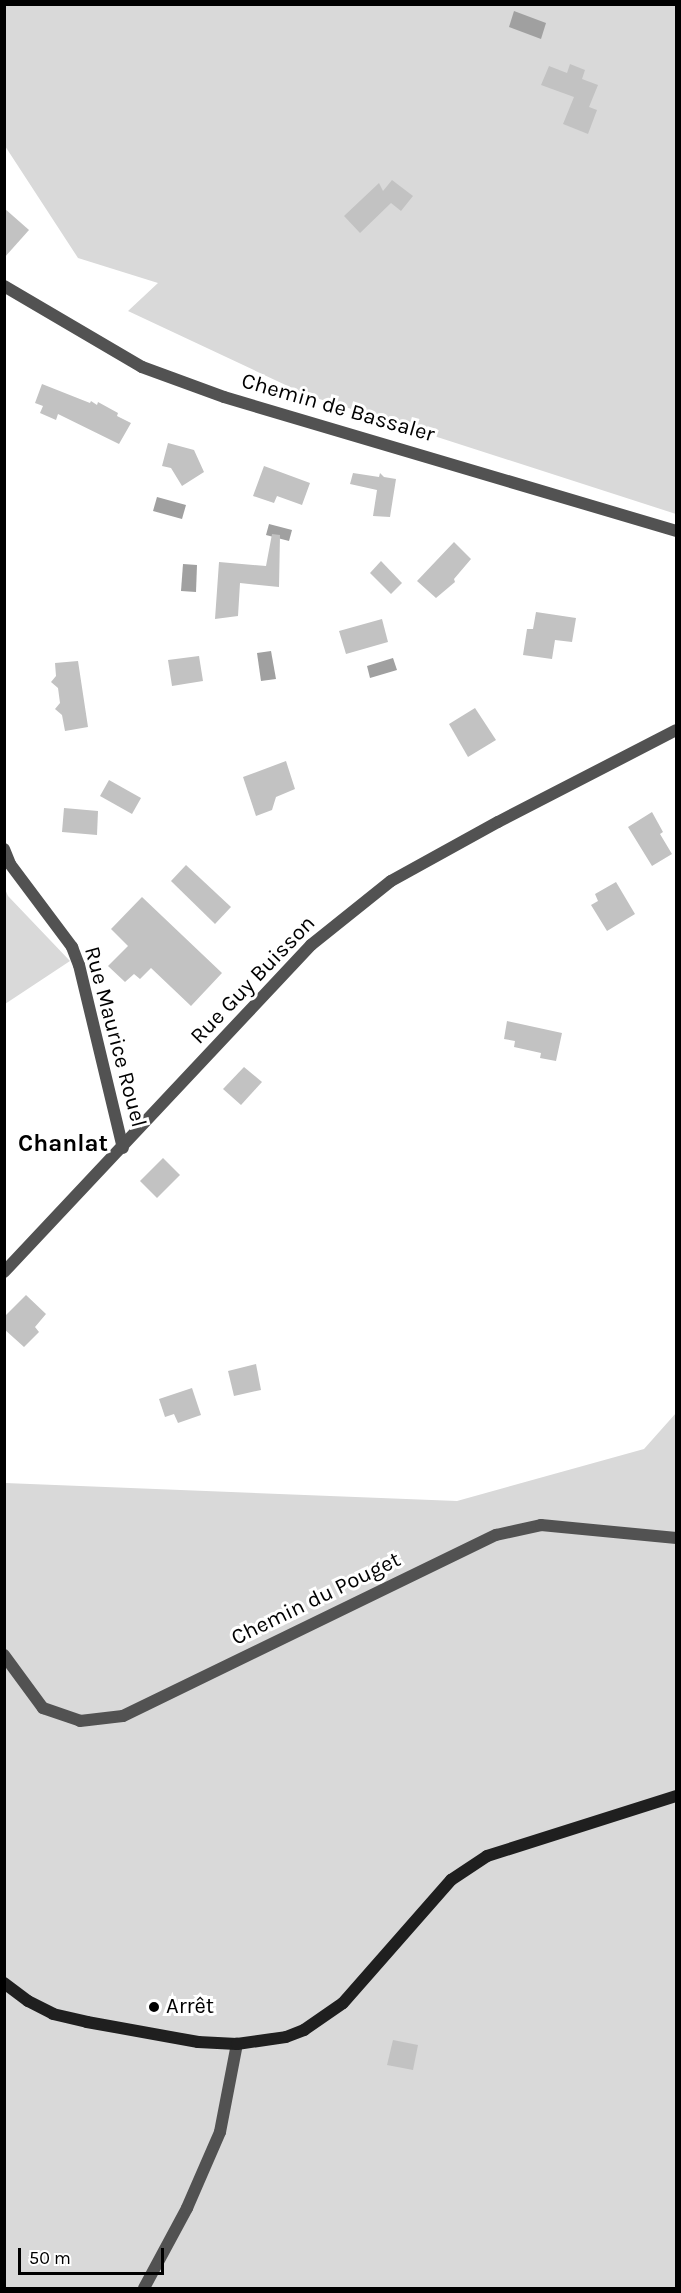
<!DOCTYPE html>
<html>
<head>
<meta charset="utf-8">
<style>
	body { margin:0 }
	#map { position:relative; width:681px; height:2293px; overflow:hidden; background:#fff; font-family:Karla,sans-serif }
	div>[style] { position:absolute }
	.green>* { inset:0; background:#d9d9d9 }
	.water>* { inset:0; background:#a0a0a0 }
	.building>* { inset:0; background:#c2c2c2 }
	.street>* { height:12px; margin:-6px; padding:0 6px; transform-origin:6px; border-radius:6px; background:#525252 }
	.secondary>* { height:12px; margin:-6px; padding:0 6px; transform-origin:6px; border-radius:6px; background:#1f1f1f }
	.dots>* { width:16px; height:16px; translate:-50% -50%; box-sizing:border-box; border:3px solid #fff; border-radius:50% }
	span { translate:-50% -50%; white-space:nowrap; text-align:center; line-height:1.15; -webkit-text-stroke:6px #fff; paint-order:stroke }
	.street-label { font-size:22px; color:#000 }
	.poi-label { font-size:22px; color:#000 }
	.left { translate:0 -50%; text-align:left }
	.neighbourhood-label { font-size:24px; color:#000; font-weight:700 }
	.frame { position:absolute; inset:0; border:6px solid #000; pointer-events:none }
	.scale { position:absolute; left:18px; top:2248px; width:146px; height:27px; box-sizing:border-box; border:3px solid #000; border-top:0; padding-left:8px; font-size:18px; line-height:21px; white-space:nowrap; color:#000; -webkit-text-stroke:4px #fff; paint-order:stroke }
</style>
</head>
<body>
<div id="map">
	<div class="green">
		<i style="clip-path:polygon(4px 5px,676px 5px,676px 514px,307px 395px,128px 311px,158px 283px,78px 258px,5px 146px)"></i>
		<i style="clip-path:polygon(5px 889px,8px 896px,70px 961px,5px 1004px)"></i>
		<i style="clip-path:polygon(676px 1413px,676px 2288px,5px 2288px,5px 1483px,457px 1501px,644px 1449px)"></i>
	</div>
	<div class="water">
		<i style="clip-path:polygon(514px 11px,546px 23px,541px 39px,509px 27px)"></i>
		<i style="clip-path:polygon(157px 497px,186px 505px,182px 519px,153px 511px)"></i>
		<i style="clip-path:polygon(269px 524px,292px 530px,289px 541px,266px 535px)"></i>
		<i style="clip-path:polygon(183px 564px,197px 565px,196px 592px,181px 591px)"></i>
		<i style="clip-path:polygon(271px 651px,276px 679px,261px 681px,257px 653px)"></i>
		<i style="clip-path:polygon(393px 658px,397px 670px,370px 678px,367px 666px)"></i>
	</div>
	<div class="building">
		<i style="clip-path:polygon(570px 64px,585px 70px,582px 79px,598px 85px,589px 107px,597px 110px,588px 134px,563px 124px,574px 97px,541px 85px,549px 66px,567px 73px)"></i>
		<i style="clip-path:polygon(392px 180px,413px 196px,401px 211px,391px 203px,360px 233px,344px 216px,379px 183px,383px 191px)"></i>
		<i style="clip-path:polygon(4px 208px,29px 230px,4px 258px)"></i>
		<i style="clip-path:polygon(42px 384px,90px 403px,91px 401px,97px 405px,98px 402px,118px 413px,117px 416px,131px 423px,119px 444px,58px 414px,56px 420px,40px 413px,43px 406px,35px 403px)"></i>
		<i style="clip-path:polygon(168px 443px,194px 450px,204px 472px,182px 486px,171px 468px,162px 466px)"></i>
		<i style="clip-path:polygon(264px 466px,310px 483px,302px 505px,277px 496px,274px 503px,253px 496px)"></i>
		<i style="clip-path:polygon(353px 473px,379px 477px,380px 473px,384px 477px,396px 479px,390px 517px,373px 516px,377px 490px,350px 484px)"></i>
		<i style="clip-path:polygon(272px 534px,280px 535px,279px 587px,240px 583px,238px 616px,215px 619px,219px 562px,266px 566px)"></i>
		<i style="clip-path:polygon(454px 542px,471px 559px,454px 579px,455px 582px,436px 598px,417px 581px)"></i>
		<i style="clip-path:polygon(381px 561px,402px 583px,391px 594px,370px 573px)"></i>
		<i style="clip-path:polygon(536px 612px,576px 618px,572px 642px,555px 640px,552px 659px,523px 655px,527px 629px,533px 629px)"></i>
		<i style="clip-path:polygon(382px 619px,388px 642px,346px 654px,339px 631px)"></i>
		<i style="clip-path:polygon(199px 656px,203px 681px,172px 686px,168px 660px)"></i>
		<i style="clip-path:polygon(78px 661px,88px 727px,65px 731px,62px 715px,55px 709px,60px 703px,58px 688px,51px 682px,56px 676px,55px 663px)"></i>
		<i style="clip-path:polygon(475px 708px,496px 740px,468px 757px,449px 724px)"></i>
		<i style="clip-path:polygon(286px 761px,295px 789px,276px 797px,272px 810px,256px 816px,243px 777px)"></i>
		<i style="clip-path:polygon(109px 780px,141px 798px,132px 814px,100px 796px)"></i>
		<i style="clip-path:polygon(64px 808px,98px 811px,97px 835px,62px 832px)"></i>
		<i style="clip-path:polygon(652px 812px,663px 832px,660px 834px,672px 854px,652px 866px,628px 827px)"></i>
		<i style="clip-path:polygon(186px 865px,231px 907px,215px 924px,171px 881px)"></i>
		<i style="clip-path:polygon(616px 882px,635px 914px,607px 931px,591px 905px,598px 901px,595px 894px)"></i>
		<i style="clip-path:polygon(142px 897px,222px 973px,191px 1006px,151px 968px,140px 979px,134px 974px,125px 982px,108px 966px,128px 946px,111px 929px)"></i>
		<i style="clip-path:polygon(507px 1021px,562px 1033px,556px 1061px,540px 1058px,541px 1053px,514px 1047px,515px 1041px,504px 1039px)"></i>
		<i style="clip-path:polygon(244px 1067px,262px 1082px,241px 1105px,223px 1089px)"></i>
		<i style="clip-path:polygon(163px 1158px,180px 1175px,157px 1198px,140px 1181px)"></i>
		<i style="clip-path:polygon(26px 1295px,46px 1314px,35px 1327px,39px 1332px,24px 1347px,4px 1329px,4px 1317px)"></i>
		<i style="clip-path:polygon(256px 1364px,261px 1390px,234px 1396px,228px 1371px)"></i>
		<i style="clip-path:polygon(192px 1388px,201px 1415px,178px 1423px,174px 1414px,165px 1417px,159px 1399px)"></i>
		<i style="clip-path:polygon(393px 2040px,418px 2045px,413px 2070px,387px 2065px)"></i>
	</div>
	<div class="street">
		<i style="left:4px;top:286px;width:160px;rotate:30.4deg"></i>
		<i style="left:142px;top:367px;width:87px;rotate:20.1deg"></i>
		<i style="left:224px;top:397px;width:471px;rotate:16.5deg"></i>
		<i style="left:4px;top:849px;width:16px;rotate:68deg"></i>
		<i style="left:10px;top:864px;width:104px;rotate:53.2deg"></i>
		<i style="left:72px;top:947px;width:19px;rotate:69deg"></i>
		<i style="left:79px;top:965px;width:188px;rotate:76.5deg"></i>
		<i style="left:4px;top:1272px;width:449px;rotate:-46.8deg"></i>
		<i style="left:311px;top:945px;width:102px;rotate:-38.7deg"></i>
		<i style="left:391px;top:881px;width:122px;rotate:-28.9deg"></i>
		<i style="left:498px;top:822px;width:200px;rotate:-27.3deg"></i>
		<i style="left:4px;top:1655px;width:66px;rotate:53.7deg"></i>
		<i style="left:43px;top:1708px;width:39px;rotate:19deg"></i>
		<i style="left:80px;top:1721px;width:43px;rotate:-6.6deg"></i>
		<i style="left:123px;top:1716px;width:415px;rotate:-25.9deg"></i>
		<i style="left:496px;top:1535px;width:46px;rotate:-12.5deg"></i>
		<i style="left:541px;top:1525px;width:136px;rotate:5.5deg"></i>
		<i style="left:144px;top:2288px;width:91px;rotate:-61.7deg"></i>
		<i style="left:187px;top:2208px;width:83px;rotate:-66.5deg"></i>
		<i style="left:220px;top:2132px;width:90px;rotate:-79.1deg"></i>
	</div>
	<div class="secondary">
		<i style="left:4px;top:1983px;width:30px;rotate:37deg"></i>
		<i style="left:28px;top:2001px;width:28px;rotate:27deg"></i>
		<i style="left:53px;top:2014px;width:35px;rotate:13deg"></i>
		<i style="left:87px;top:2022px;width:113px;rotate:10.2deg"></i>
		<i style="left:198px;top:2042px;width:39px;rotate:3deg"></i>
		<i style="left:237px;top:2044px;width:49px;rotate:-8.1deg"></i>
		<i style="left:286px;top:2037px;width:19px;rotate:-21deg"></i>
		<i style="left:304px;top:2030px;width:47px;rotate:-34.7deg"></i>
		<i style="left:343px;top:2003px;width:164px;rotate:-48.7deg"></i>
		<i style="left:451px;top:1880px;width:43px;rotate:-33.7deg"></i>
		<i style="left:487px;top:1856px;width:198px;rotate:-17.6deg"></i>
	</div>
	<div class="dots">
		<i style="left:154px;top:2007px;background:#000"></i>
	</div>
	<div class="street-label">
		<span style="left:338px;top:408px;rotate:16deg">Chemin de Bassaler</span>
		<span style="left:253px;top:980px;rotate:-46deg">Rue Guy Buisson</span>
		<span style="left:115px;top:1037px;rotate:75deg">Rue Maurice Rouel</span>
		<span style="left:316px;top:1599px;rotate:-26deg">Chemin du Pouget</span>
	</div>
	<div class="poi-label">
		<span class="left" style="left:166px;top:2007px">Arrêt</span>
	</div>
	<div class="neighbourhood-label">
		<span style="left:63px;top:1144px">Chanlat</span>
	</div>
	<div class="frame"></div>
	<div class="scale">50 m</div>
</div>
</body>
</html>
